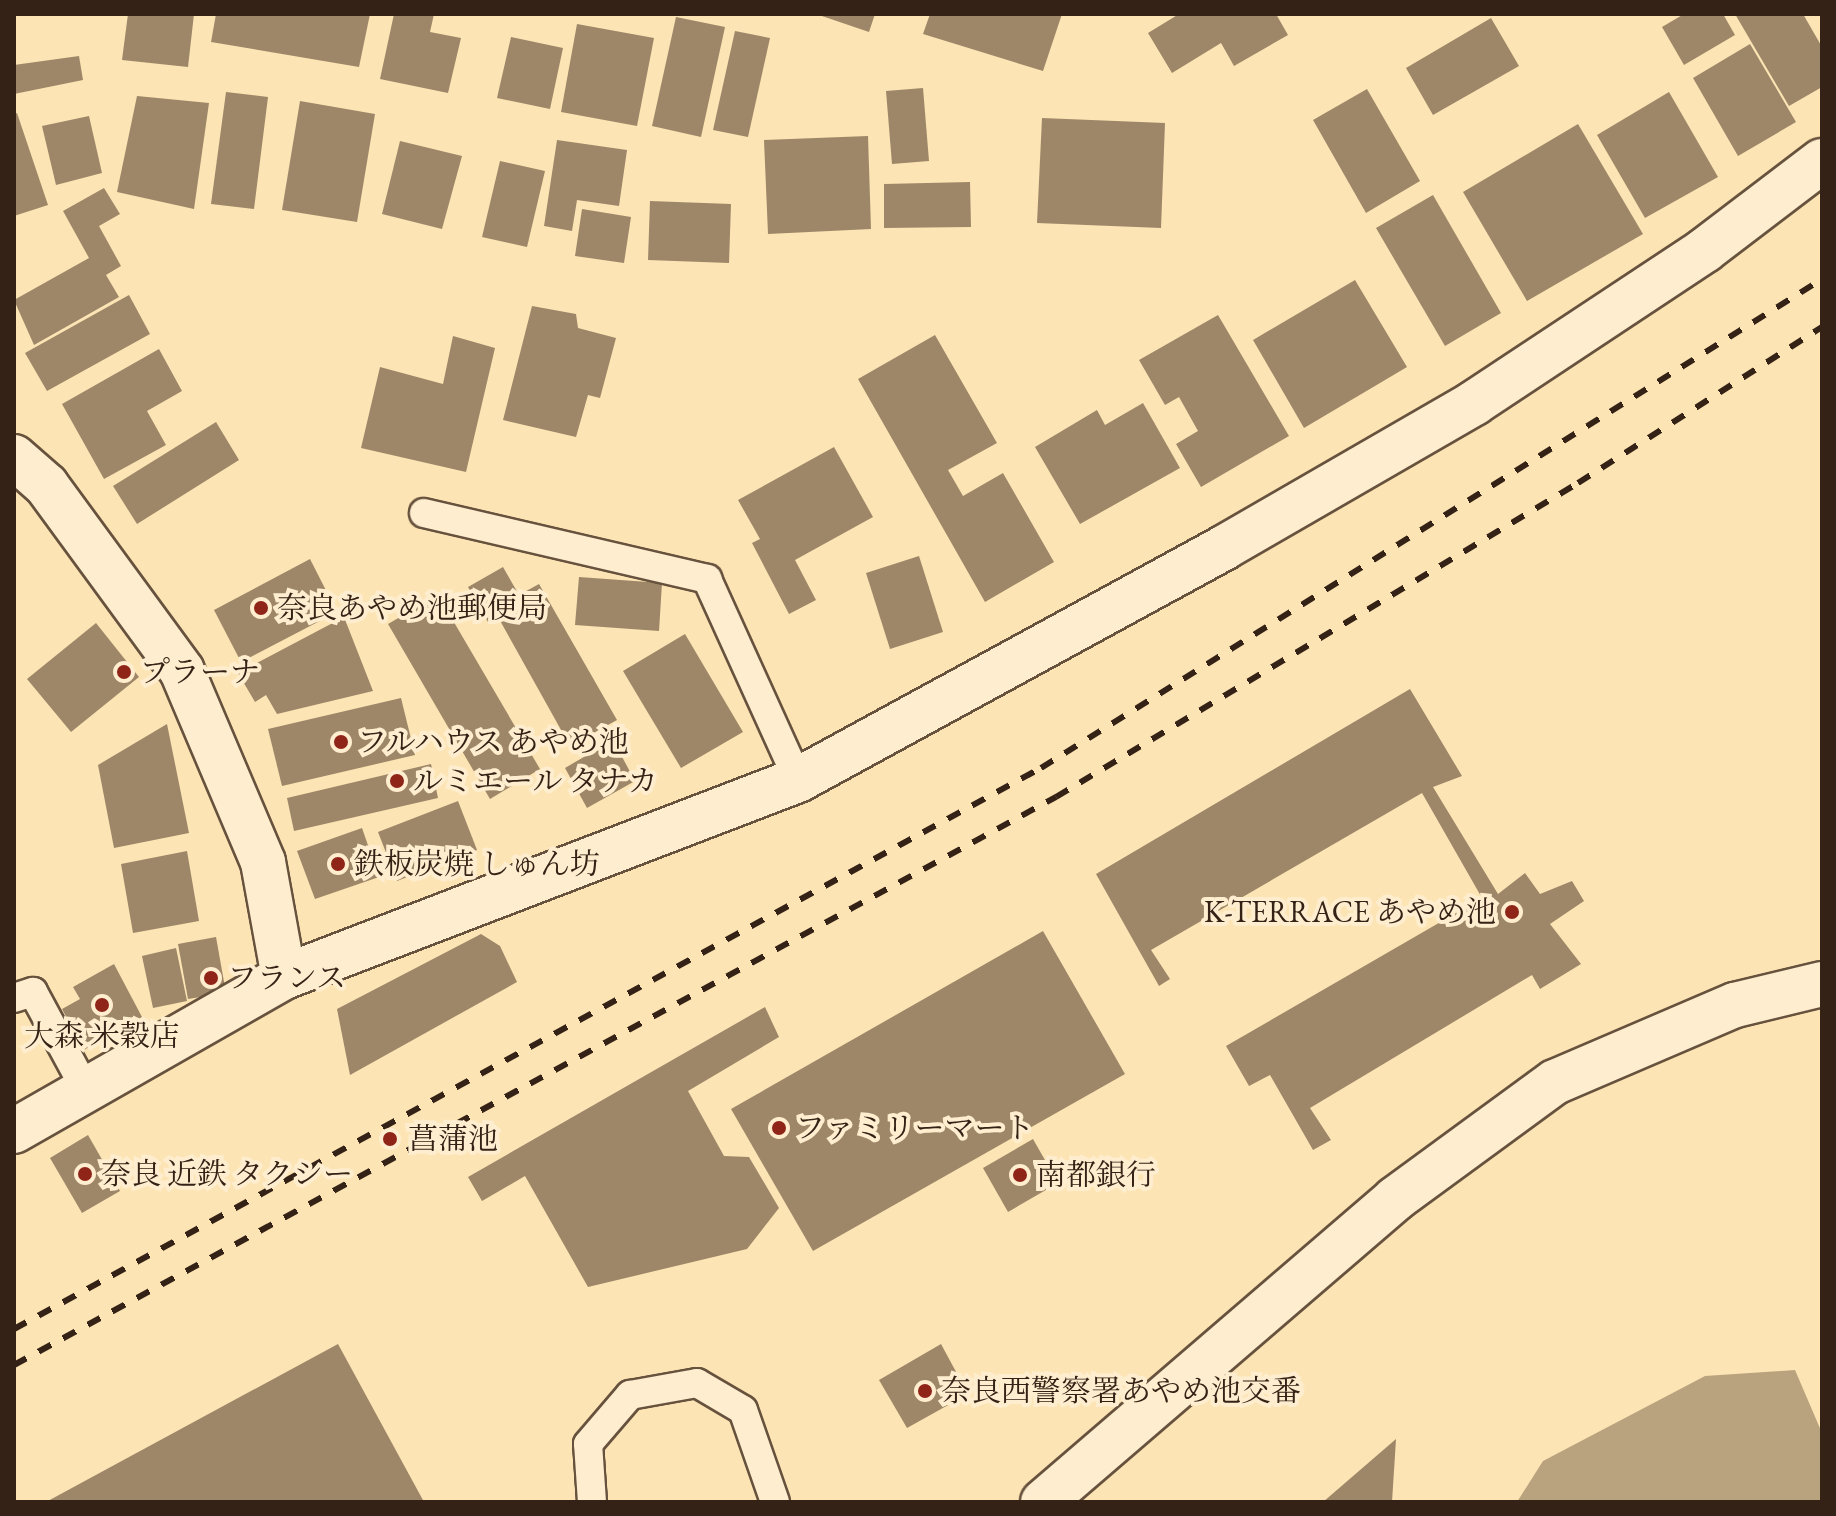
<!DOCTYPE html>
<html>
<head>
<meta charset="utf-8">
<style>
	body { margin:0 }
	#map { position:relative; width:1836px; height:1516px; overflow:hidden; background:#fde4b4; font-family:"EB Garamond","Noto Serif JP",serif }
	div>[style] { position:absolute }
	.water>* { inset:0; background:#b9a27e }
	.building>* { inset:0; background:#9d8768 }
	.roads { filter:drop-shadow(2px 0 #67523e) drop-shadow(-2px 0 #67523e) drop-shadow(0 2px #67523e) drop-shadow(0 -2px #67523e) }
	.service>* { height:28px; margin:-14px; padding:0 14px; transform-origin:14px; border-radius:14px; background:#feedce }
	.minor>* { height:44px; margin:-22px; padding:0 22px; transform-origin:22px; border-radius:22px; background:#feedce }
	.tertiary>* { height:44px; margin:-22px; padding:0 22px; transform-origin:22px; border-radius:22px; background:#feedce }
	.rail>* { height:6px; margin-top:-3px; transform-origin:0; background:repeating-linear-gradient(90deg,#352216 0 14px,transparent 0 28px) }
	.dots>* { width:22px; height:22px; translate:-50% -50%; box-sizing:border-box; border:4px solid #feedce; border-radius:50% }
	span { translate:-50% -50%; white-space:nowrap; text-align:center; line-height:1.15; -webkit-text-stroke:8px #feedce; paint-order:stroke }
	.poi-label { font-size:30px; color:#352216 }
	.left { translate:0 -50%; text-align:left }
	.right { translate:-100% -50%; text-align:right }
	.frame { position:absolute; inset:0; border:16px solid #352216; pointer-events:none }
</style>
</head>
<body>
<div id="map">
	<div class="water">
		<i style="clip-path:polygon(1795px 1370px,1822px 1433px,1822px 1502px,1517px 1502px,1543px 1461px,1705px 1376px)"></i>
	</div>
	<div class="building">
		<i style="clip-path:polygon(128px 14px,194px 14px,188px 67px,122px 60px)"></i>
		<i style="clip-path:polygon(216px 14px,370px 14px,359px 67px,211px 42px)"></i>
		<i style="clip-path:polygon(394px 14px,434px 14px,430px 32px,461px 38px,448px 93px,380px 79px)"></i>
		<i style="clip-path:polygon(816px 14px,875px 14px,869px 32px)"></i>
		<i style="clip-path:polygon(930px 14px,1062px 14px,1043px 71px,923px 34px)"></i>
		<i style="clip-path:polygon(1179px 14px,1276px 14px,1288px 35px,1234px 66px,1221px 43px,1172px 73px,1148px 33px)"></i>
		<i style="clip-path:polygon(1684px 14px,1723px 14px,1735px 35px,1684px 65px,1662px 27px)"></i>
		<i style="clip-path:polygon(1735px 14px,1803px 14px,1822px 47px,1822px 87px,1789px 106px)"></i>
		<i style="clip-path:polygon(676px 17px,725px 27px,701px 137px,652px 126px)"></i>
		<i style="clip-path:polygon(1491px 18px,1519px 66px,1433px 115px,1406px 68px)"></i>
		<i style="clip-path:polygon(577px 24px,654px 38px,637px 126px,561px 112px)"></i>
		<i style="clip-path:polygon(735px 31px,770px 38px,748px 137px,713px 130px)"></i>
		<i style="clip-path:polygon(511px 37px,563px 48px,550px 109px,497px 98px)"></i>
		<i style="clip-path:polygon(1750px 44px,1796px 122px,1738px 156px,1693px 78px)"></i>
		<i style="clip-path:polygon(79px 56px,83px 80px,14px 94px,14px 65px)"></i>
		<i style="clip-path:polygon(923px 88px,929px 161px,892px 164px,886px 91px)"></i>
		<i style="clip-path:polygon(1367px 89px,1420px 181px,1366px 213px,1313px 120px)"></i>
		<i style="clip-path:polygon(226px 92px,268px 97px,254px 209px,211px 204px)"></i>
		<i style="clip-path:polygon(1669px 92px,1718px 177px,1645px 218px,1597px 135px)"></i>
		<i style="clip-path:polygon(137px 96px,209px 103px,194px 209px,117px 192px)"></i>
		<i style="clip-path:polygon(300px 101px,375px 114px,357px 222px,282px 210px)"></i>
		<i style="clip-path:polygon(17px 113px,48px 205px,14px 216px,14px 114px)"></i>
		<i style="clip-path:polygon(89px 116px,102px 173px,56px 185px,42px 126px)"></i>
		<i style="clip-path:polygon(1042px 118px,1165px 123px,1161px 228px,1037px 223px)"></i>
		<i style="clip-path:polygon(1578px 124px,1643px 234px,1527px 301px,1463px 192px)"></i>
		<i style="clip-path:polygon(868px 136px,871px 229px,768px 234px,764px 140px)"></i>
		<i style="clip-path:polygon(557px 140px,627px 150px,619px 206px,577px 200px,572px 231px,544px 226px)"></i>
		<i style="clip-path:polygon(400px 141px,462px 156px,442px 229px,382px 214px)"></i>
		<i style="clip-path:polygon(500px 161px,545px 171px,527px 247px,482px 237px)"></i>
		<i style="clip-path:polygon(970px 182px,971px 227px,884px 228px,884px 184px)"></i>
		<i style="clip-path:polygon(104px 188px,120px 214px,99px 226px,121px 266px,106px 275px,119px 297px,34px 345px,14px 300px,89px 258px,63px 211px)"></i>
		<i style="clip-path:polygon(1433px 195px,1501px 313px,1445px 346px,1376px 228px)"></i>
		<i style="clip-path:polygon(650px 201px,731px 204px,729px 263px,648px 260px)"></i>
		<i style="clip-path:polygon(582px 209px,631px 217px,624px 263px,575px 256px)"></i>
		<i style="clip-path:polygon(1355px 280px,1407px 367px,1304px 428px,1253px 340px)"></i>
		<i style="clip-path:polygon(129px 295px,150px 334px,47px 391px,25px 353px)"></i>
		<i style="clip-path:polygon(532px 306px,576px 314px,578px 328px,616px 338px,600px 398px,588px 395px,576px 437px,503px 420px)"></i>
		<i style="clip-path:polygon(1218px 315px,1289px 436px,1201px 487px,1176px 444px,1198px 431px,1179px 397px,1165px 405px,1139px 360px)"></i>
		<i style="clip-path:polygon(935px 335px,997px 443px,948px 470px,963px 496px,1003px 473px,1054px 562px,985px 602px,858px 379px)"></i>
		<i style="clip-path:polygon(453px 336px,495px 348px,466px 472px,361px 448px,380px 367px,443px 384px)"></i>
		<i style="clip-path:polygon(159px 349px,182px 391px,147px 411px,166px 445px,104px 479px,62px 404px)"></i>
		<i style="clip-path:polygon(1143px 403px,1180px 468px,1080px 524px,1035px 447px,1097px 410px,1105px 425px)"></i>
		<i style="clip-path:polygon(216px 422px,239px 460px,137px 524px,113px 486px)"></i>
		<i style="clip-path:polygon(834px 447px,873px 517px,795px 560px,816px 600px,789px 614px,752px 543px,760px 539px,738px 500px)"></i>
		<i style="clip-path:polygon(919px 556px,943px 632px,890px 649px,866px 573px)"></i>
		<i style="clip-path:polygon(310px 559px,337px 612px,241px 662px,214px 610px)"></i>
		<i style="clip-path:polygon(503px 567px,519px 595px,539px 584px,617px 720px,570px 746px,498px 617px,488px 622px,468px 587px)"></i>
		<i style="clip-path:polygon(579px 577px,662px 583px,659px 631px,575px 625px)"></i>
		<i style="clip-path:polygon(438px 595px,540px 769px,490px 799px,388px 624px)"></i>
		<i style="clip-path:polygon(344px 617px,373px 691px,277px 714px,266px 695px,255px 702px,238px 673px)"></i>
		<i style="clip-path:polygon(96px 623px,139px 677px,71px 732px,27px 679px)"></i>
		<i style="clip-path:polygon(685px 634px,743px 732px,681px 768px,623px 671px)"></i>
		<i style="clip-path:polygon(1410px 689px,1462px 776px,1433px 787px,1498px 894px,1525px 873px,1540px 894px,1572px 881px,1584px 901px,1550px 924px,1581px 964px,1540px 989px,1532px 975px,1310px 1108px,1331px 1140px,1313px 1150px,1270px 1075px,1249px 1086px,1226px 1046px,1482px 898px,1422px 793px,1151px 950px,1170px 979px,1159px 986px,1096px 874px)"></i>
		<i style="clip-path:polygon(401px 698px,415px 755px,282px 786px,268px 729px)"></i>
		<i style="clip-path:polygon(167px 724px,189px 833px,114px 848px,98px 765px)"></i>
		<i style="clip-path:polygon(613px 740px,635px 781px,587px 808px,565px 768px)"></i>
		<i style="clip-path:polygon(431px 764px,438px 798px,294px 831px,287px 798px)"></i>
		<i style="clip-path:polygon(458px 801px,477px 850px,397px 881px,378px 832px)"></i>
		<i style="clip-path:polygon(362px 828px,379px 877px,315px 899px,297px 851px)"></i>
		<i style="clip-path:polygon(187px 851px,199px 921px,133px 933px,121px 864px)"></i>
		<i style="clip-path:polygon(1043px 931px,1125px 1074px,813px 1251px,731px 1109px)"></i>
		<i style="clip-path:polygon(481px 934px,500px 946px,517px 982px,350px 1075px,337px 1009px)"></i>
		<i style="clip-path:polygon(216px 937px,226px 993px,188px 999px,178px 944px)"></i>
		<i style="clip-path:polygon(176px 948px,187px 1001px,153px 1008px,142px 956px)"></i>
		<i style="clip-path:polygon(114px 964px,142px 1017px,84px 1050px,62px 1009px,80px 999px,73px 987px)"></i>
		<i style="clip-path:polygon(765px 1007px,779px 1037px,688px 1091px,724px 1156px,749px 1157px,779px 1208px,747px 1249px,588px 1287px,525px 1176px,482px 1201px,468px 1177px)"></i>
		<i style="clip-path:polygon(88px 1135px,120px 1191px,82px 1213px,50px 1158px)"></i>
		<i style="clip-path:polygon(1033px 1139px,1058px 1183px,1008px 1212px,983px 1168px)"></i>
		<i style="clip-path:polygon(338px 1344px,424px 1502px,46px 1502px)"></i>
		<i style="clip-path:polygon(941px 1344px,968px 1394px,907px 1428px,879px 1380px)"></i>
		<i style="clip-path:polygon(1396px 1439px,1392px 1502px,1323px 1502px)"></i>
	</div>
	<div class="roads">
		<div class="service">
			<i style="left:424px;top:513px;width:291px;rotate:13.1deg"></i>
			<i style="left:707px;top:579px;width:221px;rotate:65.6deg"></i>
			<i style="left:14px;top:998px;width:20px;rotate:-18deg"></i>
			<i style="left:33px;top:992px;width:111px;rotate:61.6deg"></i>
			<i style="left:592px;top:1502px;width:58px;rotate:-93.9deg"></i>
			<i style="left:588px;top:1444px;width:65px;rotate:-49.4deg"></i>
			<i style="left:630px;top:1395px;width:68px;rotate:-10.2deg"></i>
			<i style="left:697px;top:1383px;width:53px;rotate:30.4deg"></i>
			<i style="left:743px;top:1410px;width:97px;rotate:70.8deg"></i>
		</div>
		<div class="minor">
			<i style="left:14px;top:1131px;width:311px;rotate:-29.7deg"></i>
		</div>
		<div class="tertiary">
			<i style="left:14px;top:457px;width:43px;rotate:41.2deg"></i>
			<i style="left:46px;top:485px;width:230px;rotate:53.8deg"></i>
			<i style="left:182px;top:671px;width:207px;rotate:67deg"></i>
			<i style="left:263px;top:862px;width:117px;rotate:79.7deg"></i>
			<i style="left:284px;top:977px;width:550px;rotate:-20.97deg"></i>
			<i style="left:798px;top:780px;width:486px;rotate:-28.6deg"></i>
			<i style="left:1225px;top:547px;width:288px;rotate:-30deg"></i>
			<i style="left:1474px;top:403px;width:277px;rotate:-33.5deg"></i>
			<i style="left:1705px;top:250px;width:147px;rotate:-37.3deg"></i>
			<i style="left:1043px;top:1502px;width:464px;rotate:-40.7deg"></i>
			<i style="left:1395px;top:1199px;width:198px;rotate:-36.2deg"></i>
			<i style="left:1555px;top:1082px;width:196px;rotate:-23.2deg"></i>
			<i style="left:1735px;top:1005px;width:89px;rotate:-13.6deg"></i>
		</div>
	</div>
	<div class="rail">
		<i style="left:14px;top:1329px;width:1170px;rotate:-28.65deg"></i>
		<i style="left:1041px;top:768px;width:921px;rotate:-32.05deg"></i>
		<i style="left:14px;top:1365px;width:1187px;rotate:-28.6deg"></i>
		<i style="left:1056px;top:797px;width:609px;rotate:-31.03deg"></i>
		<i style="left:1578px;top:483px;width:290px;rotate:-32.6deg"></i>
	</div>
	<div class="dots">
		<i style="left:261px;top:608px;background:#8f2418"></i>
		<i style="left:124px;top:672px;background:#8f2418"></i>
		<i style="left:341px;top:742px;background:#8f2418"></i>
		<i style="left:397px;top:781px;background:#8f2418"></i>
		<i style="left:338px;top:864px;background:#8f2418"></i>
		<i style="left:1512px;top:912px;background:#8f2418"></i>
		<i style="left:211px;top:978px;background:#8f2418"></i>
		<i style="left:102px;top:1005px;background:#8f2418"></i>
		<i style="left:779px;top:1128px;background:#8f2418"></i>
		<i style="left:390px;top:1139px;background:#8f2418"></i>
		<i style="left:85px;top:1174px;background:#8f2418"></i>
		<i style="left:1020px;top:1175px;background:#8f2418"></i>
		<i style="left:925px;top:1391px;background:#8f2418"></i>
	</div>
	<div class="poi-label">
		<span class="left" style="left:277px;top:608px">奈良あやめ池郵便局</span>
		<span class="left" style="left:140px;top:672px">プラーナ</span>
		<span class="left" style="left:357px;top:742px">フルハウス あやめ池</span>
		<span class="left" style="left:413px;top:781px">ルミエール タナカ</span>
		<span class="left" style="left:354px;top:864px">鉄板炭焼 しゅん坊</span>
		<span class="right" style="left:1496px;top:912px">K-TERRACE あやめ池</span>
		<span class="left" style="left:227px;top:978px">フランス</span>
		<span style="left:102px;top:1036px">大森 米穀店</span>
		<span class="left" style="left:795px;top:1128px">ファミリーマート</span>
		<span class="left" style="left:408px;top:1139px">菖蒲池</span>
		<span class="left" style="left:101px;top:1174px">奈良 近鉄 タクシー</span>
		<span class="left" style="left:1036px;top:1175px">南都銀行</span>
		<span class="left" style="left:941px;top:1391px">奈良西警察署あやめ池交番</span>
	</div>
	<div class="frame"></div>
</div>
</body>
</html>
